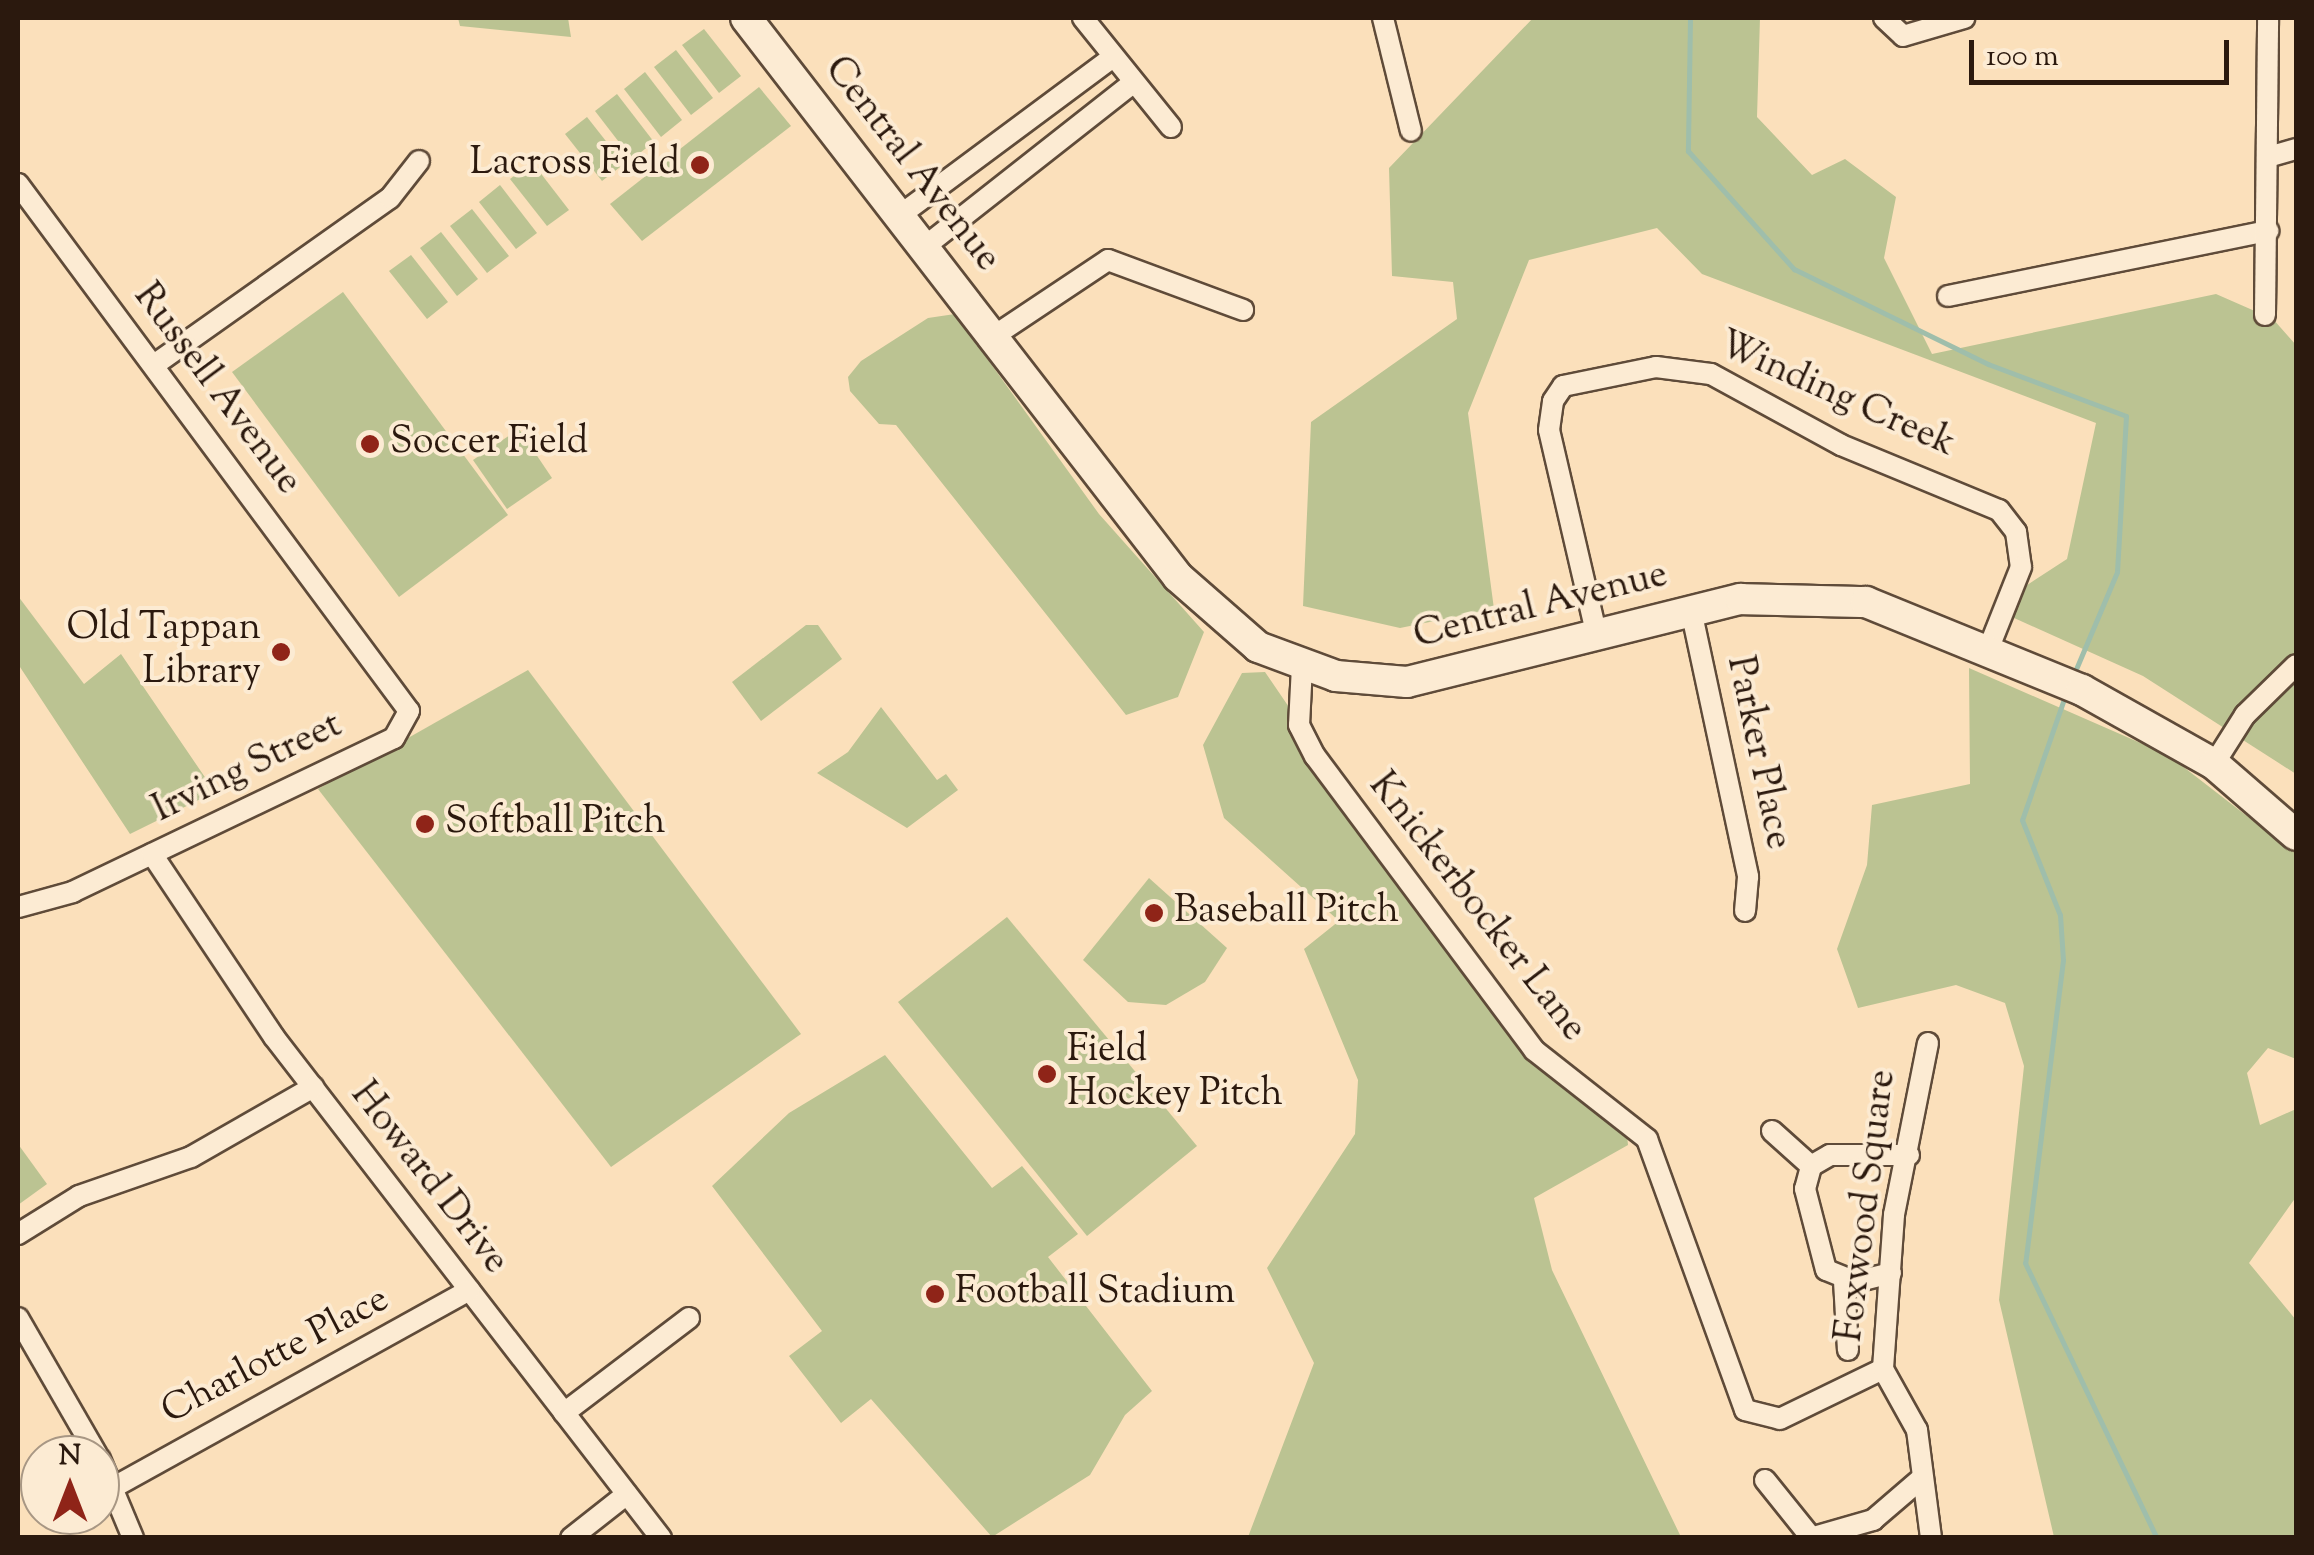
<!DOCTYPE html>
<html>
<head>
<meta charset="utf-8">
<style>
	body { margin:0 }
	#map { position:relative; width:2314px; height:1555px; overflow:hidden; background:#fbe0bb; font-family:"Sorts Mill Goudy",serif }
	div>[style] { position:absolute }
	.green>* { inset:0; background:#bbc392 }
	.stream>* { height:5px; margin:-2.5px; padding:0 2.5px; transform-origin:2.5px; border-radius:2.5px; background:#9fbeab }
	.roads { filter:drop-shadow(2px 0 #5f4b39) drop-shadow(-2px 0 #5f4b39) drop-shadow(0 2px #5f4b39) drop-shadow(0 -2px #5f4b39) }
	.street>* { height:20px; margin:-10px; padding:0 10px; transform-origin:10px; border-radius:10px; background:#fcebd3 }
	.secondary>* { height:30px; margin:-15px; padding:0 15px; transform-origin:15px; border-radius:15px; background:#fcebd3 }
	.dots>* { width:28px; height:28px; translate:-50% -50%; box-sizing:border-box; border:5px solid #fcebd3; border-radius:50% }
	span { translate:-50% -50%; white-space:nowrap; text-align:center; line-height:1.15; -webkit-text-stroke:8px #fcebd3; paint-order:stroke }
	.poi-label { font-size:38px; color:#2b190e }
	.right { translate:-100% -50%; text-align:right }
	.left { translate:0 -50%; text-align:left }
	.street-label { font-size:38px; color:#2b190e }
	.frame { position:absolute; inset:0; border:20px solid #2b190e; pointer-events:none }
	.north { position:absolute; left:20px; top:1435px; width:100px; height:100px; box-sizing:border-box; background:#fcebd3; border:2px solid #a89784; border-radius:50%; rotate:0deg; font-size:28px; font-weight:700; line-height:40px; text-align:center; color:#2b190e }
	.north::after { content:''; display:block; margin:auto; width:35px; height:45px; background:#8f2418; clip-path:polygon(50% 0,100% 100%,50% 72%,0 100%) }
	.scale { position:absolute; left:1969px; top:40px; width:260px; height:45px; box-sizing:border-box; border:5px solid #2b190e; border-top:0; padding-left:12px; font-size:30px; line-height:35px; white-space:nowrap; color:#2b190e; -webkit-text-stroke:8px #fcebd3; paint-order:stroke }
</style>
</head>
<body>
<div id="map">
	<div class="green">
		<i style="clip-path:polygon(458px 18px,568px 18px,571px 37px,460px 26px)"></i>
		<i style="clip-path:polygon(1533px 18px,1760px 18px,1757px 117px,1812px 175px,1845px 159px,1896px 197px,1884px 258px,1932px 354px,2216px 294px,2273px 319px,2296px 345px,2296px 774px,2143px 676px,1992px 608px,2067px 559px,2096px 423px,1702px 274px,1657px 228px,1529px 260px,1468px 413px,1494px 609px,1400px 628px,1303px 606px,1311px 422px,1457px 319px,1453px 282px,1392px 276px,1389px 168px)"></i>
		<i style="clip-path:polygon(704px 29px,741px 76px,719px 93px,682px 45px)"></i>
		<i style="clip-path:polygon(676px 50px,713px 98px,691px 115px,654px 67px)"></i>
		<i style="clip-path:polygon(645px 72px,682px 120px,661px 137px,624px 89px)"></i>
		<i style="clip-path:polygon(759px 87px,791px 126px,642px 241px,610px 204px)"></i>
		<i style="clip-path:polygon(617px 94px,654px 142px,632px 159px,595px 111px)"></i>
		<i style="clip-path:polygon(587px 117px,624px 164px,602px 181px,565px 134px)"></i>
		<i style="clip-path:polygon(532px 162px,569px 210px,547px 226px,510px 179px)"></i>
		<i style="clip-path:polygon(500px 185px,537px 233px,516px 249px,479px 202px)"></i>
		<i style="clip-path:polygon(472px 209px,509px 256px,487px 273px,450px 226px)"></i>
		<i style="clip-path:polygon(441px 232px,478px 279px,457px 296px,420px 248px)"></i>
		<i style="clip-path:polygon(411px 255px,448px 302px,427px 319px,389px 271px)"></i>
		<i style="clip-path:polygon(343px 292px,508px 515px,399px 597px,232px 372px)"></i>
		<i style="clip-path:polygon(955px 314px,1099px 514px,1204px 632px,1178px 697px,1126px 715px,896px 425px,879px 424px,850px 391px,848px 377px,861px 361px,928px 318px)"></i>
		<i style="clip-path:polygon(519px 429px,552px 478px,507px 509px,473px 460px)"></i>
		<i style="clip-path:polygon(18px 596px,84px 684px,121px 654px,215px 792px,130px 834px,18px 664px)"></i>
		<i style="clip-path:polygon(806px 625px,818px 625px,842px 659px,761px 721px,732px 682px)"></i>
		<i style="clip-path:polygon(1969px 668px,2168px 755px,2296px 854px,2296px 1059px,2268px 1048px,2247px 1073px,2260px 1125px,2296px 1109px,2296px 1197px,2249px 1263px,2296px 1320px,2296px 1537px,2054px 1537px,1999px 1300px,2024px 1066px,2005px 1003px,1956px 985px,1858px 1008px,1837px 949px,1867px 865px,1872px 805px,1970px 784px)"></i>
		<i style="clip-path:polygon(528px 670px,801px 1034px,611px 1167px,318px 789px)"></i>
		<i style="clip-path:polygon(1265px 672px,1523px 1051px,1626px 1124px,1628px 1145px,1534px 1198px,1552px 1270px,1681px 1537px,1248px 1537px,1314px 1363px,1267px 1268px,1355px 1134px,1358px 1080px,1304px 949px,1339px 921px,1224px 818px,1203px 745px,1242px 673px)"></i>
		<i style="clip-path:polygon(881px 707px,937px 780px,946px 774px,958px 790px,907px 828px,817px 773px,848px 752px)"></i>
		<i style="clip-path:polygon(1149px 878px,1227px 948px,1205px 982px,1166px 1005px,1128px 1002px,1083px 960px)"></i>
		<i style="clip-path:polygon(1007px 917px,1197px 1146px,1087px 1236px,898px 1002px)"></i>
		<i style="clip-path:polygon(885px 1055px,992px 1188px,1022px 1166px,1078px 1234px,1048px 1257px,1152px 1391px,1125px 1415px,1090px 1475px,992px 1537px,871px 1399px,841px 1423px,789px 1356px,822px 1331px,712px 1186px,789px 1113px)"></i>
		<i style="clip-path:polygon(18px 1144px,47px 1184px,18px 1205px)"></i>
	</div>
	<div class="stream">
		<i style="left:1690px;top:18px;width:133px;rotate:90.9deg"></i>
		<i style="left:1688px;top:151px;width:159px;rotate:48.1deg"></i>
		<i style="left:1794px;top:269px;width:216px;rotate:26.1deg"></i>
		<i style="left:1988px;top:364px;width:147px;rotate:20.6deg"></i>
		<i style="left:2126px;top:416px;width:156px;rotate:93.3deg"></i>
		<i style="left:2117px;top:572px;width:111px;rotate:112.9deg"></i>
		<i style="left:2066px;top:693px;width:134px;rotate:109.1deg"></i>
		<i style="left:2022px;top:820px;width:102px;rotate:68.2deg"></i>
		<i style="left:2060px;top:915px;width:45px;rotate:86.2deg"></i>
		<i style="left:2063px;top:960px;width:305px;rotate:97.1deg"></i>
		<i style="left:2025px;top:1263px;width:305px;rotate:64.4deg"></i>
	</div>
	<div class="roads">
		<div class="street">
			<i style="left:1083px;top:18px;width:140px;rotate:51.1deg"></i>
			<i style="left:1383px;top:18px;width:116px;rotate:76.1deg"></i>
			<i style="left:1884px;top:18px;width:26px;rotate:43deg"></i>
			<i style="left:1903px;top:36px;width:64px;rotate:-16.4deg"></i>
			<i style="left:2268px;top:157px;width:29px;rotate:-16deg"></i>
			<i style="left:18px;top:184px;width:656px;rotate:53.43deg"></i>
			<i style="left:409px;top:711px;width:31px;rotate:119deg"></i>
			<i style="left:394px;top:738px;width:356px;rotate:154.4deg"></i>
			<i style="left:73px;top:892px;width:57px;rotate:164.7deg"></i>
			<i style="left:899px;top:216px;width:267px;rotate:-36.6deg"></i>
			<i style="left:923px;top:248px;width:268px;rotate:-38.2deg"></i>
			<i style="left:1948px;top:296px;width:327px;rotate:-11.5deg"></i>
			<i style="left:2265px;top:315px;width:297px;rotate:-89.4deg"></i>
			<i style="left:994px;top:336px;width:137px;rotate:-33.7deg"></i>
			<i style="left:1108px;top:260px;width:144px;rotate:20.3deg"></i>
			<i style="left:154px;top:365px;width:289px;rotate:-35.3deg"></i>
			<i style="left:390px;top:198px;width:47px;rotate:-51.9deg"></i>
			<i style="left:1691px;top:610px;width:273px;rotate:77.9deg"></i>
			<i style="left:1748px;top:877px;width:34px;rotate:95deg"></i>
			<i style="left:1596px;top:632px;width:207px;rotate:-103.1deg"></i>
			<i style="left:1549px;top:430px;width:29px;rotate:-82deg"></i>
			<i style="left:1553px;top:401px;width:18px;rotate:-56deg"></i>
			<i style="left:1563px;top:386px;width:95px;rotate:-11.5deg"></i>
			<i style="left:1656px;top:367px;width:55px;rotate:7.3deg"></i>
			<i style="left:1711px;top:374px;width:148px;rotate:28.6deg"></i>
			<i style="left:1841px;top:445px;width:171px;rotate:22.4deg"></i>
			<i style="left:1999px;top:510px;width:28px;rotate:52deg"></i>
			<i style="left:2016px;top:532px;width:35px;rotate:82deg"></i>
			<i style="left:2021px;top:567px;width:89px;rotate:111.7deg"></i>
			<i style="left:1302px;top:666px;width:59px;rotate:92.9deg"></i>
			<i style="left:1299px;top:725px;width:35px;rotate:63deg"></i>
			<i style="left:1315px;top:756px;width:367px;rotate:53.3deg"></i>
			<i style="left:1534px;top:1050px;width:144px;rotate:38.2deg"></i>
			<i style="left:1647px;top:1139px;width:288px;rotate:70.1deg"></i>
			<i style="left:1745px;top:1410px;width:36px;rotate:14deg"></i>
			<i style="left:1780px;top:1419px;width:114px;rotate:-25.9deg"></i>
			<i style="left:2214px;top:764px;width:58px;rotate:-57.7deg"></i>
			<i style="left:2245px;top:715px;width:71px;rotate:-44.4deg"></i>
			<i style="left:152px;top:854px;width:220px;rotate:56.3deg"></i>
			<i style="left:274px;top:1037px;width:633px;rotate:52.32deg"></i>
			<i style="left:1928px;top:1043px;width:175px;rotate:101.2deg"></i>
			<i style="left:1894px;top:1215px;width:154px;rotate:94.1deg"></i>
			<i style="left:1883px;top:1369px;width:70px;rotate:60.9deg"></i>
			<i style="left:1917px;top:1430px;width:109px;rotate:82.6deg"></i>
			<i style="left:1772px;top:1131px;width:52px;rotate:41.9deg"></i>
			<i style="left:18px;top:1234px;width:72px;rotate:-31.9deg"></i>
			<i style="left:79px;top:1196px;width:119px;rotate:-19.2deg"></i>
			<i style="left:191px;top:1157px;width:141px;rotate:-29.8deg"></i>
			<i style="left:1891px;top:1273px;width:36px;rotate:166deg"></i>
			<i style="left:1856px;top:1282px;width:32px;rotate:-158deg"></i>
			<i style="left:1826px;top:1270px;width:84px;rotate:-104.5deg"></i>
			<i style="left:1805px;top:1189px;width:24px;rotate:-75deg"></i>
			<i style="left:1811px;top:1166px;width:22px;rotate:-30deg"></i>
			<i style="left:1830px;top:1155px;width:79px"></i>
			<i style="left:1844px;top:1281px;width:69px;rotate:86.7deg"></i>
			<i style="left:18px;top:1318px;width:158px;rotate:60deg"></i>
			<i style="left:564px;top:1413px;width:157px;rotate:-37.2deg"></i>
			<i style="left:100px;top:1459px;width:86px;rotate:67.3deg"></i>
			<i style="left:1765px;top:1480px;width:72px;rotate:51.2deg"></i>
			<i style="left:116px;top:1486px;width:404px;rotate:-29deg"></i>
			<i style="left:571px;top:1538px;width:71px;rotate:-38.2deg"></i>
			<i style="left:1810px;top:1538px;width:66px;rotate:-15.9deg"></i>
			<i style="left:1873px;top:1520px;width:65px;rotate:-40.6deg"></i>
		</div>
		<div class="secondary">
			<i style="left:746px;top:18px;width:706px;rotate:52.3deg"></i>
			<i style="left:1178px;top:577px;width:106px;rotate:41.2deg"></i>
			<i style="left:1258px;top:647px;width:83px;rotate:20.4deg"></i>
			<i style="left:1336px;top:676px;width:71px;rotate:4.8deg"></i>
			<i style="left:1407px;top:682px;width:344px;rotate:-14deg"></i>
			<i style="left:1741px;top:599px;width:125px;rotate:1.4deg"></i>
			<i style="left:1866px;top:602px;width:233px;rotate:22.2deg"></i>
			<i style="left:2082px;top:690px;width:151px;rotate:29.3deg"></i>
			<i style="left:2214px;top:764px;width:108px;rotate:40.9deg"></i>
		</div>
	</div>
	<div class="dots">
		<i style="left:700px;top:165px;background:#8f2418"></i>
		<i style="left:370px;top:444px;background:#8f2418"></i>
		<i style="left:281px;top:652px;background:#8f2418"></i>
		<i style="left:425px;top:824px;background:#8f2418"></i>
		<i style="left:1154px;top:913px;background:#8f2418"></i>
		<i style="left:1047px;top:1074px;background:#8f2418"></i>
		<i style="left:935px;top:1294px;background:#8f2418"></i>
	</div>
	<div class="poi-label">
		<span class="right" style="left:680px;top:165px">Lacross Field</span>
		<span class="left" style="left:390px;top:444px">Soccer Field</span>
		<span class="right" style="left:261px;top:652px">Old Tappan<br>Library</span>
		<span class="left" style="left:445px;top:824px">Softball Pitch</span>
		<span class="left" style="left:1174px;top:913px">Baseball Pitch</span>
		<span class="left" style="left:1067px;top:1074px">Field<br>Hockey Pitch</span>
		<span class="left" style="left:955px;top:1294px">Football Stadium</span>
	</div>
	<div class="street-label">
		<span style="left:911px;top:165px;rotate:52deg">Central Avenue</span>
		<span style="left:216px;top:390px;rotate:53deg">Russell Avenue</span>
		<span style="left:1836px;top:396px;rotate:24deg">Winding Creek</span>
		<span style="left:1541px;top:607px;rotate:-14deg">Central Avenue</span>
		<span style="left:1757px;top:753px;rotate:78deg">Parker Place</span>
		<span style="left:248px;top:769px;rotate:-26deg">Irving Street</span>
		<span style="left:1476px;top:908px;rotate:52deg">Knickerbocker Lane</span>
		<span style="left:428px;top:1179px;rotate:52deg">Howard Drive</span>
		<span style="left:1868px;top:1206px;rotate:-83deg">Foxwood Square</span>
		<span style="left:276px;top:1357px;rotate:-28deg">Charlotte Place</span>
	</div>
	<div class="frame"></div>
	<div class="north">N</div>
	<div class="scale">100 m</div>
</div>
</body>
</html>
